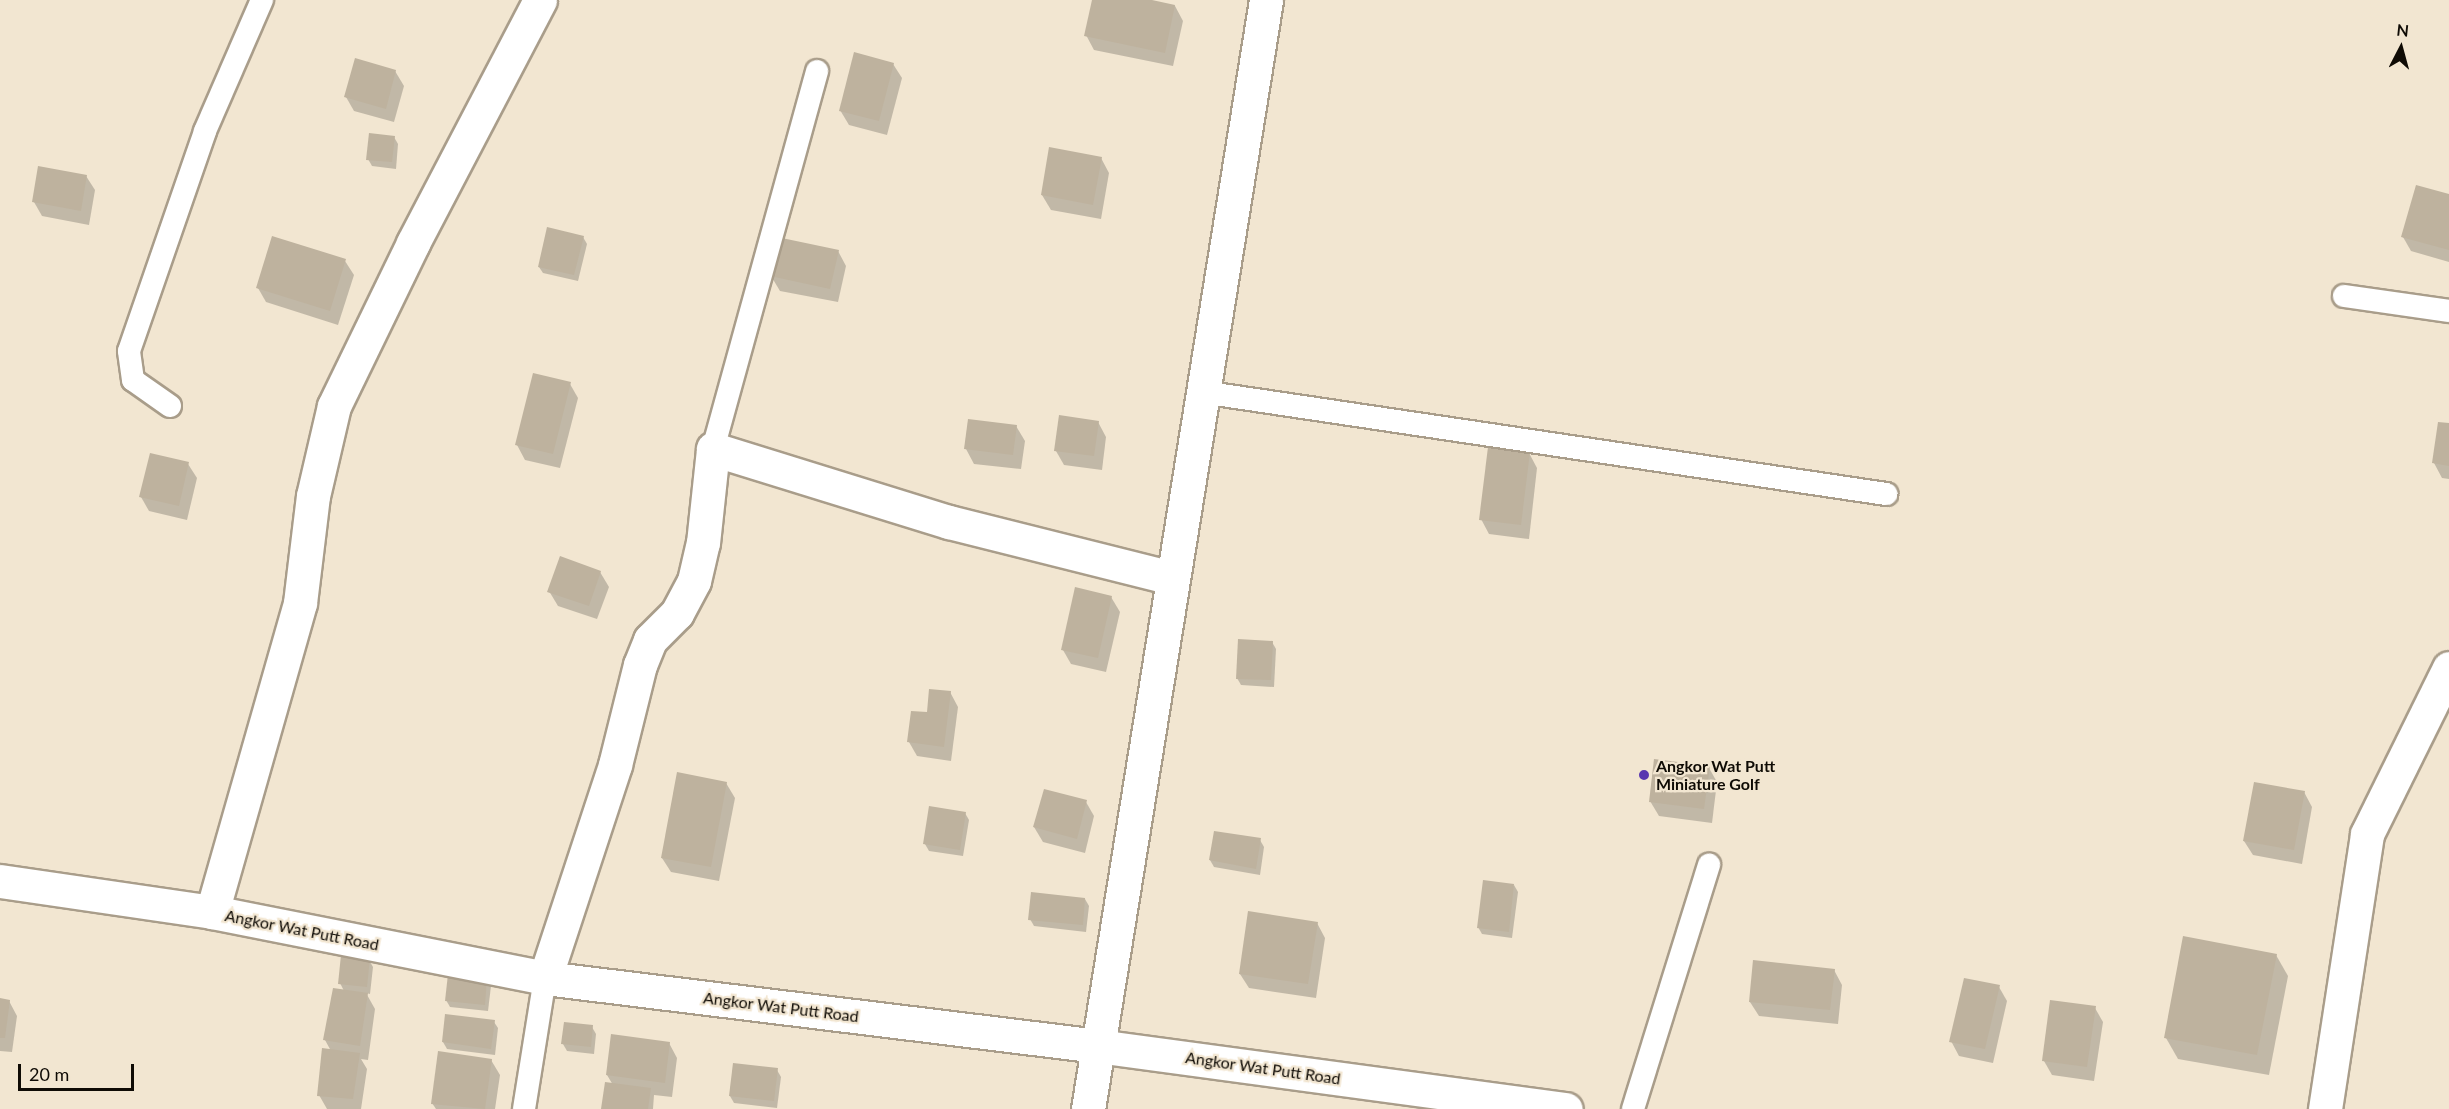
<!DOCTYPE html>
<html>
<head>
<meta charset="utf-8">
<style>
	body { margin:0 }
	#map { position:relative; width:2449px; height:1109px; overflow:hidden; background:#f2e6d1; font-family:Lato,sans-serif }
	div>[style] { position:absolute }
	.shadow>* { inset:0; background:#0003 }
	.building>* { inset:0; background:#beb29e }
	.roads { filter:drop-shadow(2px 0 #a99d8a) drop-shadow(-2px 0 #a99d8a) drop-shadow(0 2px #a99d8a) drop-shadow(0 -2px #a99d8a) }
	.service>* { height:22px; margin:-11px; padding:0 11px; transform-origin:11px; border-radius:11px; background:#fff }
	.minor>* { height:33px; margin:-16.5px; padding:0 16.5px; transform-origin:16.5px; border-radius:16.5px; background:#fff }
	.dots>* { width:16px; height:16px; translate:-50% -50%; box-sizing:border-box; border:3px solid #f2e6d1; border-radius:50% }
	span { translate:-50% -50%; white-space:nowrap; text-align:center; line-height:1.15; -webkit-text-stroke:4.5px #f2e6d1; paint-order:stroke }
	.poi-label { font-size:16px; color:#0f0b05; font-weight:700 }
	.left { translate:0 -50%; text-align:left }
	.street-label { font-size:16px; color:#0f0b05 }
	.north { position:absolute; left:2371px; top:18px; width:60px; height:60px; -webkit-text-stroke:4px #f2e6d1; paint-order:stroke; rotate:6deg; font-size:16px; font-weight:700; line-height:24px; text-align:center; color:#0f0b05 }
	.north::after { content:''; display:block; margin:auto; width:21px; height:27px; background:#0f0b05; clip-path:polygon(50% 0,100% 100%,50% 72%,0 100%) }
	.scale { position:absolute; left:18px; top:1064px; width:116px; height:27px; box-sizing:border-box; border:3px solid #0f0b05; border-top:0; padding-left:8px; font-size:18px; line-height:21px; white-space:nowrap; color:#0f0b05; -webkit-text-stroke:4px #f2e6d1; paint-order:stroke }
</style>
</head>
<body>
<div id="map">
	<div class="shadow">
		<i style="clip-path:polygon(1093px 0,1144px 0,1175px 6px,1183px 21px,1173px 66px,1094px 50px,1086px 35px)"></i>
		<i style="clip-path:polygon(893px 64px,902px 78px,887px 135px,849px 125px,840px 110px)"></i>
		<i style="clip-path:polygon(395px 71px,404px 86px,394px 122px,354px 111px,346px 97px)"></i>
		<i style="clip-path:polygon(394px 137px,398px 144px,396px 169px,372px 166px,368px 159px)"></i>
		<i style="clip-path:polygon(1101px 158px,1109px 173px,1101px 219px,1051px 210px,1042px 195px)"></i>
		<i style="clip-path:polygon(86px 176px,95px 190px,89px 225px,42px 216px,34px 202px)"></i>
		<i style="clip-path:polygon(2449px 196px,2449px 262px,2411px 251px,2403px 237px)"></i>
		<i style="clip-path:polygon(583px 237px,587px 244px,578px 281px,543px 273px,539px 267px)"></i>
		<i style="clip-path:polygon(838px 251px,846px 266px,838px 302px,780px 291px,771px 276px)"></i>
		<i style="clip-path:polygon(345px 261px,354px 275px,338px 325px,266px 302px,258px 288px)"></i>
		<i style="clip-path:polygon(570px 384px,578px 398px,560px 468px,525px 460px,517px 445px)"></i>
		<i style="clip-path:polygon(1098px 422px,1106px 437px,1102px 470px,1064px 465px,1056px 451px)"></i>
		<i style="clip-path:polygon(2449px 425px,2449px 479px,2442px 478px,2434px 463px)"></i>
		<i style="clip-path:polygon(1016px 426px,1025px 441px,1021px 469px,974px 464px,966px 449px)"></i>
		<i style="clip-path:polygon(1529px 453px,1537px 468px,1529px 539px,1489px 534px,1481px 519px)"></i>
		<i style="clip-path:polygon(188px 464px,197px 478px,187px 520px,149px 511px,141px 497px)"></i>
		<i style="clip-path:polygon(600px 572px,609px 587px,597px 619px,558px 606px,549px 591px)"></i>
		<i style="clip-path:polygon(1111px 597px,1120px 612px,1106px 672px,1071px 664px,1063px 650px)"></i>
		<i style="clip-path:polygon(1272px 642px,1276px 649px,1274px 687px,1241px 685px,1237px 678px)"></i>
		<i style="clip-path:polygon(950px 692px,958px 707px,951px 761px,917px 756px,909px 742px,928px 714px)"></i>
		<i style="clip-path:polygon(1709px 768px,1717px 782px,1712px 823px,1659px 816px,1650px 801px)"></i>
		<i style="clip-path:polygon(726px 783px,735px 798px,719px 881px,671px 872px,662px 858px)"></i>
		<i style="clip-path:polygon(2304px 792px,2312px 807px,2302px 864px,2253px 855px,2244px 841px)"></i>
		<i style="clip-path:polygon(1086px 802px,1094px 816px,1085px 853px,1043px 842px,1034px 827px)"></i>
		<i style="clip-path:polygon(965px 813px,969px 820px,963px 856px,929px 851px,925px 844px)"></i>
		<i style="clip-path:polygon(1260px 840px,1264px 847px,1260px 875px,1214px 867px,1210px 860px)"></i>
		<i style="clip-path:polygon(1514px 885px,1518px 892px,1512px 938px,1482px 934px,1478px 927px)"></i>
		<i style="clip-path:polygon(1085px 899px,1089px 906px,1086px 932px,1034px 926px,1030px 919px)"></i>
		<i style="clip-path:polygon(1317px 923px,1325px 938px,1316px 998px,1249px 988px,1240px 974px)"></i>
		<i style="clip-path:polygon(2276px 955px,2288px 976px,2269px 1075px,2178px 1059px,2166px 1038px)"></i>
		<i style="clip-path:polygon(369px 960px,373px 967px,370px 994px,366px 993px,375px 1009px,368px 1060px,361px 1059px,367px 1069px,361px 1109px,327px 1109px,319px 1095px,331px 1051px,325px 1040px,344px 991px,340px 983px)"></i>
		<i style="clip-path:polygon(1834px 970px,1842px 985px,1838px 1024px,1759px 1016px,1750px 1002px)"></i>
		<i style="clip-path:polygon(487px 979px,491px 986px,488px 1011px,450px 1007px,446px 1000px)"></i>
		<i style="clip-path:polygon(1999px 987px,2007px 1001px,1993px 1063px,1959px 1056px,1951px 1041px)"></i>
		<i style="clip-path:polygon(0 1000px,9px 1001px,17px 1016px,12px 1052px,0 1051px)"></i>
		<i style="clip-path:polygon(2095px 1008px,2103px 1022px,2094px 1081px,2052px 1075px,2044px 1061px)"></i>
		<i style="clip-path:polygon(494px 1022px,498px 1028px,495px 1055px,447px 1049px,443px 1042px)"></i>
		<i style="clip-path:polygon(592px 1027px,596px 1034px,594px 1054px,567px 1051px,563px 1044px)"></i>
		<i style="clip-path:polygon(669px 1043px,677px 1058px,672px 1097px,654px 1095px,653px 1109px,603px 1109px,613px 1085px,607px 1075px)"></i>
		<i style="clip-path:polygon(491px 1060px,500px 1075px,495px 1109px,436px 1109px,432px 1103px)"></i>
		<i style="clip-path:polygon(777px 1070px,781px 1077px,777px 1108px,734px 1103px,730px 1096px)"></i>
	</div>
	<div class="building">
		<i style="clip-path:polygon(1092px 0,1152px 0,1175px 5px,1165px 53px,1084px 36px)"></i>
		<i style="clip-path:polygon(854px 52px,894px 63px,879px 121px,839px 111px)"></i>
		<i style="clip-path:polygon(355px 58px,396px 70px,386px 109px,344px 97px)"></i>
		<i style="clip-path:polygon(369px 133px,395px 136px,392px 162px,366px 160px)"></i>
		<i style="clip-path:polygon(1049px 147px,1102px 157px,1093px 205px,1041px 195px)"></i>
		<i style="clip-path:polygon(38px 166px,87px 175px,81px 211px,32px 202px)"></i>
		<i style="clip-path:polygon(2416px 185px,2449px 194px,2449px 250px,2401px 237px)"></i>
		<i style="clip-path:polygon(547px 227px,584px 236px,574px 275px,538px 267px)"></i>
		<i style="clip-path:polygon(272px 236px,346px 259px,330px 311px,256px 288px)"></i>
		<i style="clip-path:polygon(777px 237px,839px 250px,830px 289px,770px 276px)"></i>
		<i style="clip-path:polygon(533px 373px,571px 382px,553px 454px,515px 445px)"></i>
		<i style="clip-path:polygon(1059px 415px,1099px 421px,1094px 456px,1054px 451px)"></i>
		<i style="clip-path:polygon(968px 419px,1017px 425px,1013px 455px,964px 449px)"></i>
		<i style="clip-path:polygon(2438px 422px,2449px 423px,2449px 466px,2432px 463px)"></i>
		<i style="clip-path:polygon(1488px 447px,1530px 452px,1521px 525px,1479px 520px)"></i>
		<i style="clip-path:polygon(150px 453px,189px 462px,179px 506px,139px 497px)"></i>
		<i style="clip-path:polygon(560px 556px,601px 571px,589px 606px,547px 592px)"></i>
		<i style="clip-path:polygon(1075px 587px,1112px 596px,1098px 658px,1061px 650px)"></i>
		<i style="clip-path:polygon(1238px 639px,1273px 641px,1271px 680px,1236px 679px)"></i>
		<i style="clip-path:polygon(929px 689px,951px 691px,944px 747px,907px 742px,911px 711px,927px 712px)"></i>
		<i style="clip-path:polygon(1654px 759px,1710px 766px,1704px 809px,1649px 802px)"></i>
		<i style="clip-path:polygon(677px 772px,727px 782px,711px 867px,661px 858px)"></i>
		<i style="clip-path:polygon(2254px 782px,2305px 791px,2294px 850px,2243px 841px)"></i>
		<i style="clip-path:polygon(1044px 789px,1087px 800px,1077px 839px,1033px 827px)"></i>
		<i style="clip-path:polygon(929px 806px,966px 812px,960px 850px,923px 844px)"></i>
		<i style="clip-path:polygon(1214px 831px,1261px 838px,1256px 869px,1209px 860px)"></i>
		<i style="clip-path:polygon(1483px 880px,1514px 884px,1509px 932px,1477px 928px)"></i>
		<i style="clip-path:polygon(1031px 892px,1085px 898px,1083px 925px,1028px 920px)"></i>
		<i style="clip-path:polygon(1248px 911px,1318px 922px,1308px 984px,1239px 974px)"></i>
		<i style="clip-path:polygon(2183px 936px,2277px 954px,2257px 1055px,2164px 1038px)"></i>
		<i style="clip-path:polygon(341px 955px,370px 958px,367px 987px,338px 984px)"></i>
		<i style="clip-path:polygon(1753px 960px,1835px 969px,1830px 1010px,1749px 1002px)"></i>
		<i style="clip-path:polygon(448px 974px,487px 978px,485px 1005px,445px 1001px)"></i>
		<i style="clip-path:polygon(1964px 978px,2000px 985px,1985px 1049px,1949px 1042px)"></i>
		<i style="clip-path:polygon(333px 988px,368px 993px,360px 1046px,323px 1040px)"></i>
		<i style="clip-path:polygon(0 998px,10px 1000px,5px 1038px,0 1038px)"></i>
		<i style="clip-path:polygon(2050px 1000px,2096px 1006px,2087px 1067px,2042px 1061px)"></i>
		<i style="clip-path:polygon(445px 1014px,495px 1020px,491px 1049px,442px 1042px)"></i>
		<i style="clip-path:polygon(564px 1022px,593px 1025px,591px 1047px,561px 1044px)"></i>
		<i style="clip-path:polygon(611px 1034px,670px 1042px,665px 1083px,606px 1075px)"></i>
		<i style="clip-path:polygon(322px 1048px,360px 1053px,353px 1099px,317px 1096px)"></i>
		<i style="clip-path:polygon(438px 1051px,492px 1059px,485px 1109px,431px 1104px)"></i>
		<i style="clip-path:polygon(733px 1063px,778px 1068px,774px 1101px,729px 1096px)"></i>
		<i style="clip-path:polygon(605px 1082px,651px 1088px,648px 1109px,601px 1109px)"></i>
	</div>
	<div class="roads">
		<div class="service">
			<i style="left:2344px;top:296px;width:106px;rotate:8.1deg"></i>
			<i style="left:1202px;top:392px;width:692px;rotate:8.48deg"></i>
			<i style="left:170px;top:406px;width:45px;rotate:-144.9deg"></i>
			<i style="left:133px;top:380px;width:29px;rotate:-98deg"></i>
			<i style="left:129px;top:351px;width:233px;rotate:-70.9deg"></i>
			<i style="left:205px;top:131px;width:143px;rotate:-66.5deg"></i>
			<i style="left:713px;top:449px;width:392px;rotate:-74.6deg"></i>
			<i style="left:524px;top:1109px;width:133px;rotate:-80.9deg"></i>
			<i style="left:1633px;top:1109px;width:256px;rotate:-72.7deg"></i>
		</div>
		<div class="minor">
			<i style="left:0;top:881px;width:214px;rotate:8.3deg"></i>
			<i style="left:212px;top:912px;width:339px;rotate:11.2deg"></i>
			<i style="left:545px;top:978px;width:557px;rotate:7.01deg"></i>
			<i style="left:1098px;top:1046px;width:472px;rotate:7.7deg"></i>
			<i style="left:212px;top:912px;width:321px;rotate:-74.1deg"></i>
			<i style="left:300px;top:603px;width:108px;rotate:-83.1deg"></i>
			<i style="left:313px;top:496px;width:92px;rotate:-76.9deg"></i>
			<i style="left:334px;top:406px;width:181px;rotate:-64.1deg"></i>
			<i style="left:413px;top:243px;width:274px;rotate:-62.4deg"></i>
			<i style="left:545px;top:978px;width:224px;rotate:-71.8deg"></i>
			<i style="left:615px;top:765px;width:103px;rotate:-76deg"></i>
			<i style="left:640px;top:665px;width:27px;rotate:-68deg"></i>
			<i style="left:650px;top:640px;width:38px;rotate:-45deg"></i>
			<i style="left:677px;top:613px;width:36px;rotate:-62deg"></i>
			<i style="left:694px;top:581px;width:39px;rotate:-77deg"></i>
			<i style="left:703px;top:543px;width:95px;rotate:-83.9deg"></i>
			<i style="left:713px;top:449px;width:247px;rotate:17.2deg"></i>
			<i style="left:949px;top:522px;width:230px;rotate:14.1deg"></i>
			<i style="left:1088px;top:1109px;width:1123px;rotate:-80.88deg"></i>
			<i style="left:2325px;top:1109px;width:278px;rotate:-81.3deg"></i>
			<i style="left:2367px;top:834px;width:185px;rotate:-63.7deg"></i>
		</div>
	</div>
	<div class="dots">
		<i style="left:1644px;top:775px;background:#5937af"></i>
	</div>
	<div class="poi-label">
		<span class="left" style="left:1656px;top:775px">Angkor Wat Putt<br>Miniature Golf</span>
	</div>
	<div class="street-label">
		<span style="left:302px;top:930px;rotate:11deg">Angkor Wat Putt Road</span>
		<span style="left:781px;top:1007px;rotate:7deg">Angkor Wat Putt Road</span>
		<span style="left:1263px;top:1068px;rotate:8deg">Angkor Wat Putt Road</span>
	</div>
	<div class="north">N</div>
	<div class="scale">20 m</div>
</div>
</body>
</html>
